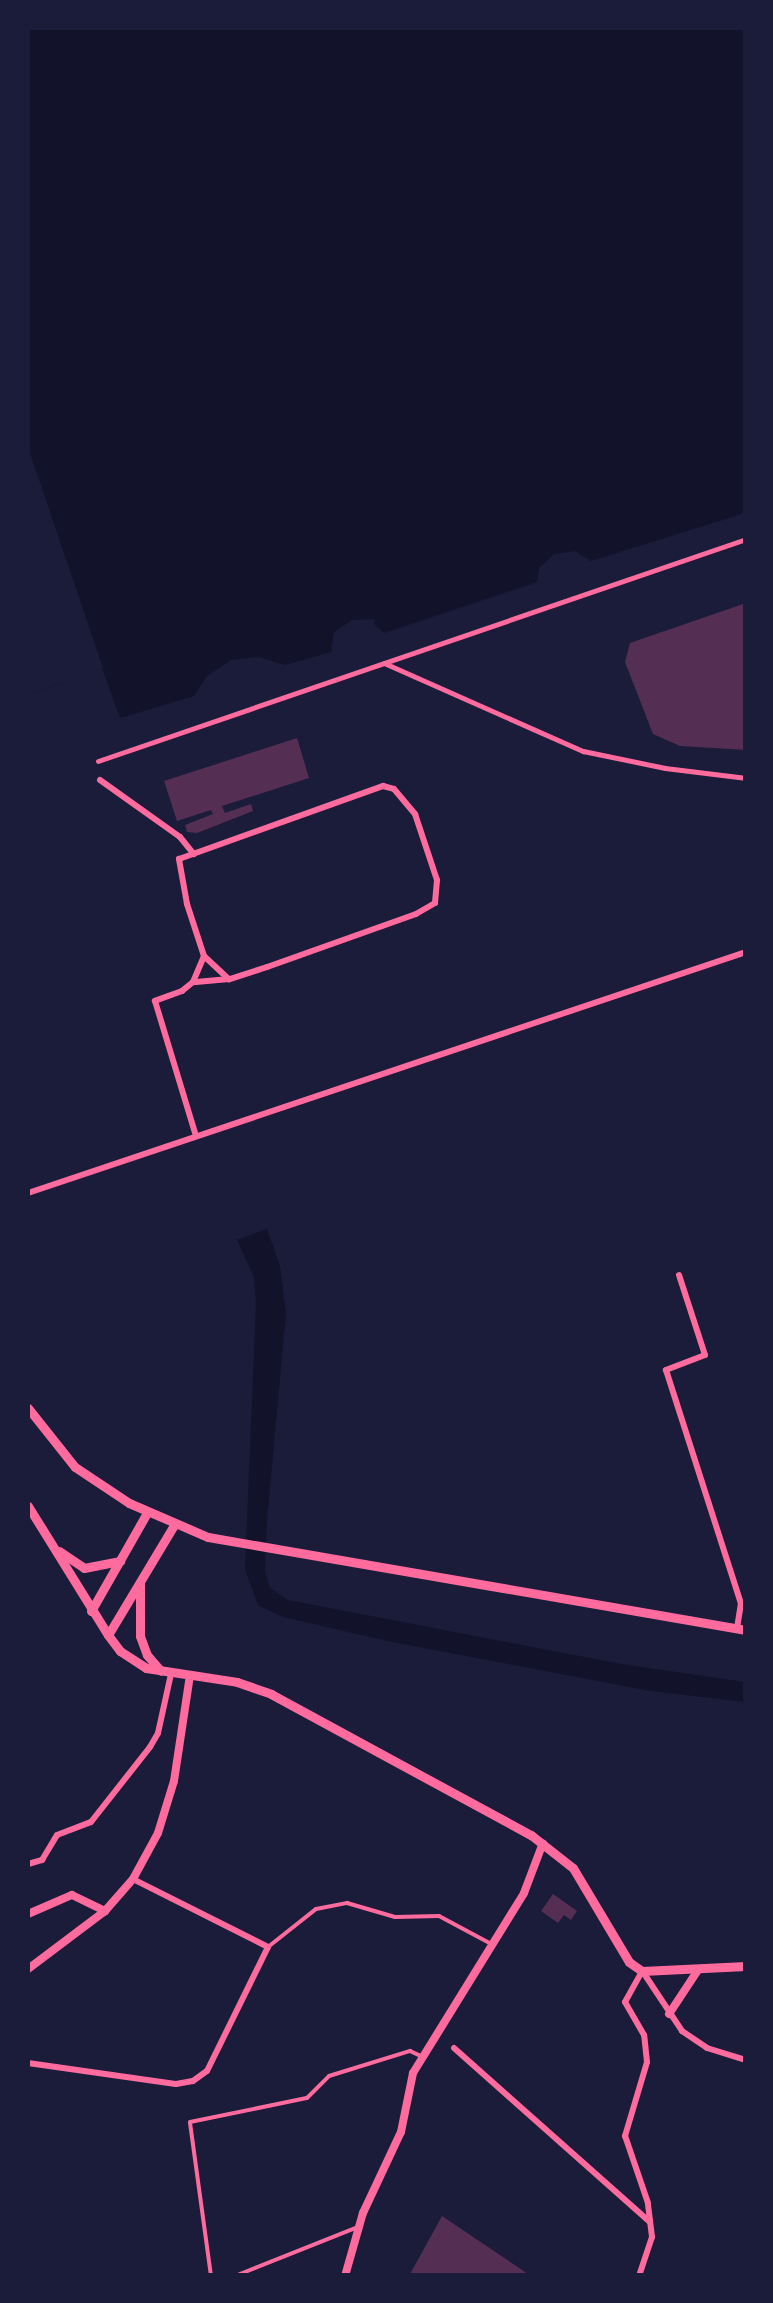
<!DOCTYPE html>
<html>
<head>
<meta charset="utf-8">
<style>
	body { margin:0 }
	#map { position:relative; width:773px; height:2303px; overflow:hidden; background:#1b1b3a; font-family:Rubik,sans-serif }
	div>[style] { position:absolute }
	.water>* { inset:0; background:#12122b }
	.pier>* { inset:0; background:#1b1b3a }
	.building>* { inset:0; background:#542f53 }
	.service>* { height:4px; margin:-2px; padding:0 2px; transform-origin:2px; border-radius:2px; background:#ff6b9d }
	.pedestrian>* { height:5px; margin:-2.5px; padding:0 2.5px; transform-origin:2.5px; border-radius:2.5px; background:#ff6b9d }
	.minor>* { height:6px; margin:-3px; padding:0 3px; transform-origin:3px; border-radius:3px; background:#ff6b9d }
	.tertiary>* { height:8px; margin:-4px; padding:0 4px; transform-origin:4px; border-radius:4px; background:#ff6b9d }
	.secondary>* { height:9px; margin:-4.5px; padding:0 4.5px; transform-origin:4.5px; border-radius:4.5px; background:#ff6b9d }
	span { translate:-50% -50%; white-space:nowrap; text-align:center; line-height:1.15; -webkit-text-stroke:10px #1b1b3a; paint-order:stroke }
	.frame { position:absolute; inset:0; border:30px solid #1b1b3a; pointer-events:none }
</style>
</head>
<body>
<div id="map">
	<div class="water">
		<i style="clip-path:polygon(28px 28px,745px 28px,745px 513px,591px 561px,575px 551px,554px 554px,539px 568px,537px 582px,384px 633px,374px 624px,375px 619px,352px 620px,334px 632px,331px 652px,285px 665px,259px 657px,231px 660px,207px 676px,194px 696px,120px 718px,102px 668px,28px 695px)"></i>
		<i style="clip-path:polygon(267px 1229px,280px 1266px,286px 1313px,267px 1520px,265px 1572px,270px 1588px,288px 1600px,621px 1664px,745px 1682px,745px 1702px,651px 1691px,392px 1642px,283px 1617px,258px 1605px,245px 1569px,256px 1304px,254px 1277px,237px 1240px)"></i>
	</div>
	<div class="pier">
		<i style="clip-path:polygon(28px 447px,103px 668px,28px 695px)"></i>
	</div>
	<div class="building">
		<i style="clip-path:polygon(746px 603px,746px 750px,680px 746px,653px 734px,625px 662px,630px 643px)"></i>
		<i style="clip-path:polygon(297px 738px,309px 778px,222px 806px,225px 813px,251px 804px,253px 811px,197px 833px,187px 832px,185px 825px,213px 814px,211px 810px,177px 821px,164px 781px)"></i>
		<i style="clip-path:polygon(553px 1894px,577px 1911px,571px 1920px,564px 1915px,558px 1923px,541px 1911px)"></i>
		<i style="clip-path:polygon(442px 2216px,531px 2276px,409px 2276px)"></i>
	</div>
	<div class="service">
		<i style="left:268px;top:1947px;width:61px;rotate:-38.4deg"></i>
		<i style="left:316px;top:1909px;width:32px;rotate:-11deg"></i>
		<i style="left:347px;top:1903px;width:50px;rotate:16.3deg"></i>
		<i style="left:395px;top:1917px;width:44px;rotate:-1.3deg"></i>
		<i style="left:439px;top:1916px;width:61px;rotate:28.2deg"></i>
		<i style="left:211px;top:2276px;width:155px;rotate:-97.8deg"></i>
		<i style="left:190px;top:2122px;width:119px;rotate:-11.6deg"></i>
		<i style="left:307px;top:2098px;width:31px;rotate:-45deg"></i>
		<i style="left:329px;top:2076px;width:85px;rotate:-17.2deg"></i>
		<i style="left:410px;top:2051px;width:14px;rotate:25deg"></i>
		<i style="left:235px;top:2276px;width:132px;rotate:-21.7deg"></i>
	</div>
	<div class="pedestrian">
		<i style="left:384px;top:663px;width:218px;rotate:23.9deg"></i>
		<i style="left:583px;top:751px;width:84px;rotate:11.7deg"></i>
		<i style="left:665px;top:768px;width:82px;rotate:7deg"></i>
		<i style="left:98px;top:761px;width:685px;rotate:-18.91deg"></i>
	</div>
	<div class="minor">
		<i style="left:100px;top:780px;width:98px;rotate:35.5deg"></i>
		<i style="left:180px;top:837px;width:22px;rotate:51deg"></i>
		<i style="left:383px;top:786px;width:11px;rotate:15deg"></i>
		<i style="left:394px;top:789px;width:33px;rotate:50deg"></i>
		<i style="left:415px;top:814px;width:70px;rotate:71.6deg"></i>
		<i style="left:437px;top:880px;width:23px;rotate:95deg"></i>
		<i style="left:435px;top:903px;width:22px;rotate:150deg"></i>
		<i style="left:416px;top:914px;width:158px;rotate:160.4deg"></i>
		<i style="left:267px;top:967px;width:40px;rotate:162deg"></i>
		<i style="left:229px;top:979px;width:36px;rotate:175deg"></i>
		<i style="left:193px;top:982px;width:28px;rotate:-67deg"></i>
		<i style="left:204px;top:956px;width:55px;rotate:-108.1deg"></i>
		<i style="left:187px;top:904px;width:46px;rotate:-100.1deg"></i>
		<i style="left:179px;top:859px;width:217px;rotate:-19.7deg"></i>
		<i style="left:204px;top:956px;width:34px;rotate:43deg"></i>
		<i style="left:193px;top:982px;width:14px;rotate:141deg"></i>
		<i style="left:182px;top:991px;width:29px;rotate:160deg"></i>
		<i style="left:155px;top:1001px;width:138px;rotate:73.1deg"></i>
		<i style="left:28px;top:1193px;width:757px;rotate:-18.55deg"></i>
		<i style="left:679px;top:1275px;width:84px;rotate:72deg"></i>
		<i style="left:705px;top:1355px;width:42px;rotate:159deg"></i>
		<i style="left:666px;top:1370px;width:245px;rotate:72.2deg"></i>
		<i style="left:741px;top:1603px;width:25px;rotate:99deg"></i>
		<i style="left:28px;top:1864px;width:15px;rotate:-16deg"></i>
		<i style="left:42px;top:1860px;width:29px;rotate:-59deg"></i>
		<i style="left:57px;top:1835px;width:36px;rotate:-21deg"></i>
		<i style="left:91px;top:1822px;width:95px;rotate:-51.8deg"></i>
		<i style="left:150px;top:1747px;width:16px;rotate:-60deg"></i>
		<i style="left:158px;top:1733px;width:60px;rotate:-77.6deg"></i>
		<i style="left:643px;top:1972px;width:71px;rotate:56.5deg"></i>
		<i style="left:682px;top:2031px;width:30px;rotate:34deg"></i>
		<i style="left:707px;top:2048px;width:41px;rotate:17.1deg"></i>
		<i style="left:454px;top:2048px;width:262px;rotate:41.6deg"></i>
		<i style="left:28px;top:2063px;width:149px;rotate:8.1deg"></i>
		<i style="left:176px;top:2084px;width:17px;rotate:-10deg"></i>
		<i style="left:193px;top:2081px;width:17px;rotate:-36deg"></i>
		<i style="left:207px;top:2071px;width:138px;rotate:-63.8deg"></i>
		<i style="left:268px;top:1947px;width:151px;rotate:-153.3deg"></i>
		<i style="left:639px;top:2276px;width:41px;rotate:-71.6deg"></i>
		<i style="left:652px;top:2237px;width:34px;rotate:-97deg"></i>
		<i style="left:648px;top:2203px;width:71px;rotate:-108.9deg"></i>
		<i style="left:625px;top:2136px;width:77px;rotate:-73.4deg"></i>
		<i style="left:647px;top:2062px;width:27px;rotate:-96deg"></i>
		<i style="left:644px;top:2035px;width:38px;rotate:-120deg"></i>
		<i style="left:625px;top:2002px;width:35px;rotate:-61deg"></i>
	</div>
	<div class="tertiary">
		<i style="left:28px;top:1914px;width:48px;rotate:-23.4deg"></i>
		<i style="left:72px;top:1895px;width:37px;rotate:26deg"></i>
		<i style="left:28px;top:1969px;width:96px;rotate:-37deg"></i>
		<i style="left:105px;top:1911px;width:43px;rotate:-48.8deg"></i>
		<i style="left:133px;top:1879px;width:52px;rotate:-61.5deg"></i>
		<i style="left:158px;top:1833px;width:54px;rotate:-72.9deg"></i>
		<i style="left:174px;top:1781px;width:107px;rotate:-81.4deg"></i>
		<i style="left:669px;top:2014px;width:53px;rotate:-56.6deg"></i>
		<i style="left:345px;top:2276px;width:66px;rotate:-74.1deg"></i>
		<i style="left:363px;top:2213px;width:89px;rotate:-64.9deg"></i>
		<i style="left:401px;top:2132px;width:60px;rotate:-78.5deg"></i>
		<i style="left:413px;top:2073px;width:211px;rotate:-58.3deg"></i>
		<i style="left:524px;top:1893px;width:53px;rotate:-69.2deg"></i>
	</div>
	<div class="secondary">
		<i style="left:28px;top:1408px;width:75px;rotate:51.5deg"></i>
		<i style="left:75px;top:1467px;width:65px;rotate:33.7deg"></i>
		<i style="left:129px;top:1503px;width:86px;rotate:23.3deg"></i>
		<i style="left:208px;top:1537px;width:546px;rotate:9.81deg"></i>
		<i style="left:28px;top:1506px;width:152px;rotate:58.2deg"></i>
		<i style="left:108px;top:1635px;width:20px;rotate:53deg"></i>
		<i style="left:120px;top:1651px;width:31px;rotate:33deg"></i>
		<i style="left:146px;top:1668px;width:92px;rotate:8.7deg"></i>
		<i style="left:237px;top:1682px;width:36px;rotate:19deg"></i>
		<i style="left:271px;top:1694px;width:296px;rotate:28.5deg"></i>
		<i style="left:531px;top:1835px;width:53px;rotate:38.2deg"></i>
		<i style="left:573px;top:1868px;width:109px;rotate:59.2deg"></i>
		<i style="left:629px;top:1962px;width:16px;rotate:35deg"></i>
		<i style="left:642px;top:1971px;width:104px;rotate:-2.8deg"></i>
		<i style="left:59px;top:1551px;width:30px;rotate:34deg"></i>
		<i style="left:84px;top:1568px;width:37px;rotate:-11deg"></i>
		<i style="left:140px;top:1583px;width:53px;rotate:90deg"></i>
		<i style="left:140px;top:1636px;width:20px;rotate:70deg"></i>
		<i style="left:147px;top:1655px;width:21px;rotate:49deg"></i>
		<i style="left:91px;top:1611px;width:113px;rotate:-60.3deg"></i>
		<i style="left:108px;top:1635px;width:128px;rotate:-59deg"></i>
	</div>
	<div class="frame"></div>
</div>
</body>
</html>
